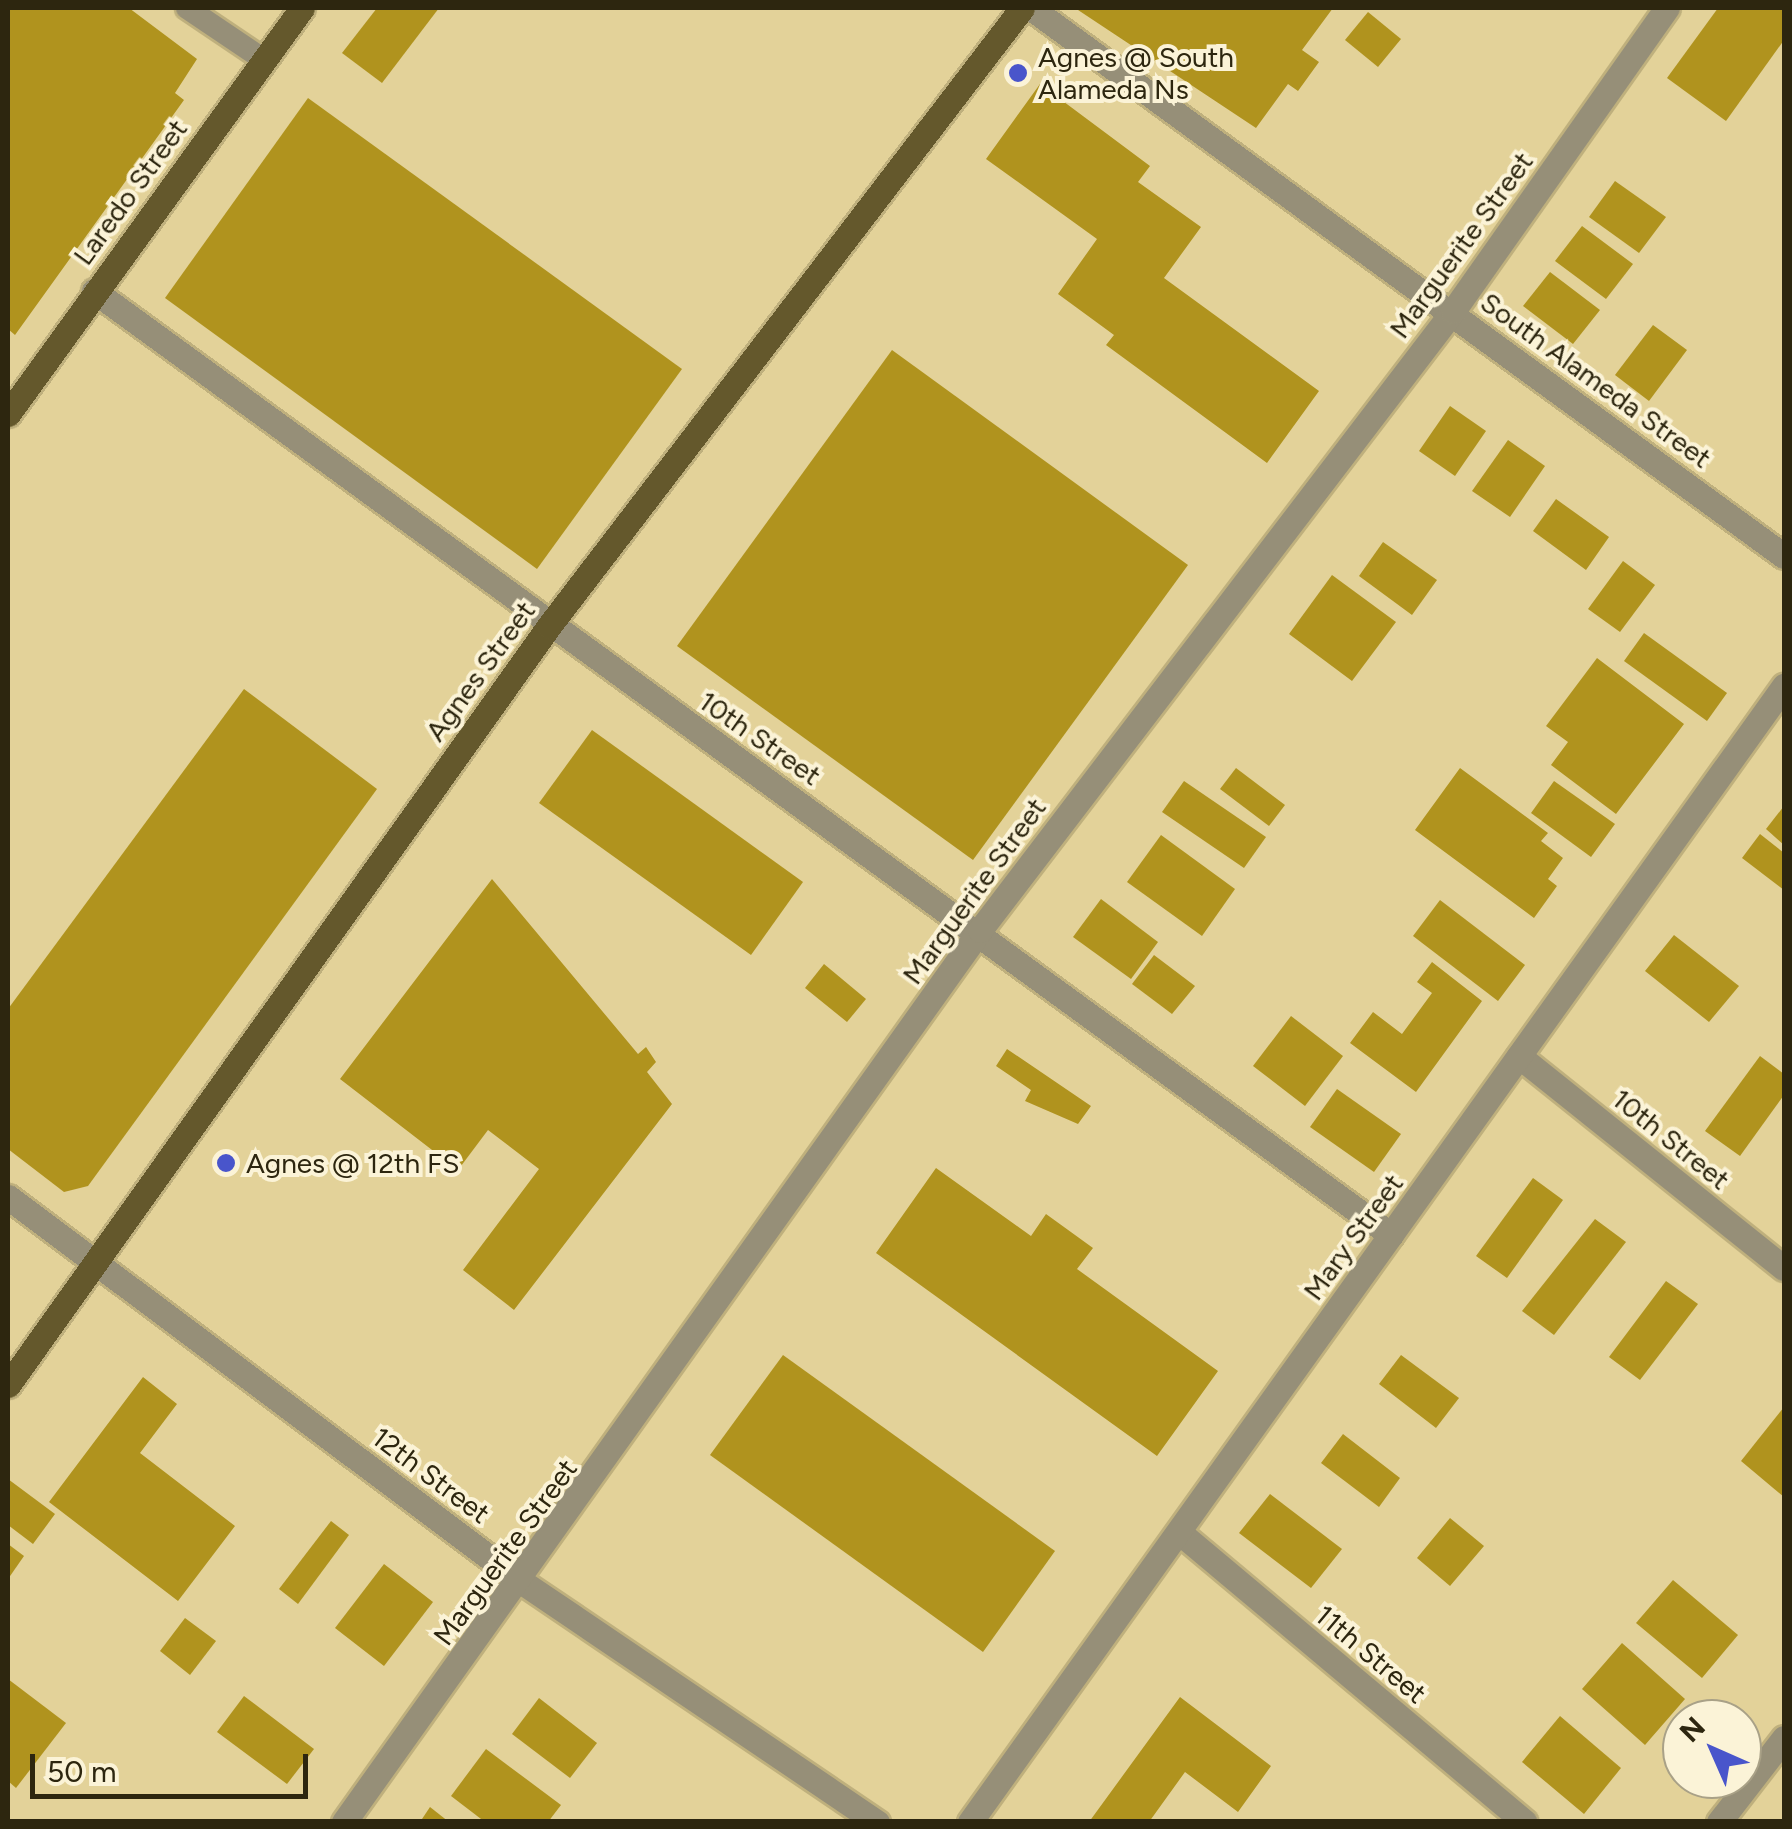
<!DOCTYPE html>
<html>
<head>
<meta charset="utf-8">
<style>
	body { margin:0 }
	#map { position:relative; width:1792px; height:1829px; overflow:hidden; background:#e3d299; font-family:Figtree,sans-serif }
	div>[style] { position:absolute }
	.building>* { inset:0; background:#b0931e }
	.roads { filter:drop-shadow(2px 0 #bfb07d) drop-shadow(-2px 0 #bfb07d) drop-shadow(0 2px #bfb07d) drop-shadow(0 -2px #bfb07d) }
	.lane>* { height:22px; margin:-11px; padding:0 11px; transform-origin:11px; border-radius:11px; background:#968f78 }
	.street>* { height:25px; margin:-12.5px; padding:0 12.5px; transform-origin:12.5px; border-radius:12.5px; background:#968f78 }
	.primary>* { height:25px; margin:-12.5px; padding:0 12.5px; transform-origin:12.5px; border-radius:12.5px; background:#64582c }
	.dots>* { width:28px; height:28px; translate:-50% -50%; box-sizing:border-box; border:5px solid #fbf3d7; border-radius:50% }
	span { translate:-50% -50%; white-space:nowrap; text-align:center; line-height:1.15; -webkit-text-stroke:8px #fbf3d7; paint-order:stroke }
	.poi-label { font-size:28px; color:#2d260f }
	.left { translate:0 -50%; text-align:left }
	.street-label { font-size:28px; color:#2d260f }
	.frame { position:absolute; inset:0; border:10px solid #2d260f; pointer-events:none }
	.north { position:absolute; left:1662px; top:1699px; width:100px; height:100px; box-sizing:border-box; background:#fbf3d7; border:2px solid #a9a187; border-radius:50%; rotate:315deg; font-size:28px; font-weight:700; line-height:40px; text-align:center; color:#2d260f }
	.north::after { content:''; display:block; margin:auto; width:35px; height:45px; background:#4955cb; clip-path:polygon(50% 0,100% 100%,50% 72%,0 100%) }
	.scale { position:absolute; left:30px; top:1754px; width:278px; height:45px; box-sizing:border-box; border:5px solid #2d260f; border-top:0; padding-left:12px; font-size:30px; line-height:35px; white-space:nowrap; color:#2d260f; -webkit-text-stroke:8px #fbf3d7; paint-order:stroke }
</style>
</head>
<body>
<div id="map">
	<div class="building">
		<i style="clip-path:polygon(8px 8px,129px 8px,197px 59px,175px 93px,184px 100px,15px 335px,8px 329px)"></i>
		<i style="clip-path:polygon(377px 8px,439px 8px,382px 83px,342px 53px)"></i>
		<i style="clip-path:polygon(1075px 8px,1333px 8px,1302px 50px,1319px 62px,1298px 91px,1288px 84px,1256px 128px)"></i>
		<i style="clip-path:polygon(1718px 8px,1784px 8px,1784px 40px,1726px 121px,1667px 78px)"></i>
		<i style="clip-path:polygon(1368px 12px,1401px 39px,1378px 67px,1345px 40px)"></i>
		<i style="clip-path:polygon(1040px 84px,1150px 166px,1138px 182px,1201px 227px,1164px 278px,1319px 391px,1267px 463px,1106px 345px,1114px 335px,1058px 294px,1097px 239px,986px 159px)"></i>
		<i style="clip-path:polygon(308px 98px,682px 369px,537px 569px,165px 298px)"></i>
		<i style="clip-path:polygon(1615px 181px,1666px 217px,1639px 253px,1589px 217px)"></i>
		<i style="clip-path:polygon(1582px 226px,1633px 264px,1606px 299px,1555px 261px)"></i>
		<i style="clip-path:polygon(1550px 272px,1600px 310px,1573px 344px,1523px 306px)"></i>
		<i style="clip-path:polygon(1653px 325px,1687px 350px,1649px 401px,1615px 375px)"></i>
		<i style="clip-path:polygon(892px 350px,1188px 565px,973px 860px,677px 646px)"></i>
		<i style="clip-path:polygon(1450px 406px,1486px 431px,1455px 476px,1419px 451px)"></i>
		<i style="clip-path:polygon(1508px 440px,1545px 466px,1510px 517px,1472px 491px)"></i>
		<i style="clip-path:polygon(1556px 499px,1609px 537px,1586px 570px,1533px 531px)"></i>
		<i style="clip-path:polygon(1383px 542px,1437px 580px,1412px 615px,1359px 576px)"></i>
		<i style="clip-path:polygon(1623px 561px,1655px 585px,1620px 632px,1588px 609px)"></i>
		<i style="clip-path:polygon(1332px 575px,1396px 622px,1352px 681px,1289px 634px)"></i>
		<i style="clip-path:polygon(1644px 633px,1727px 693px,1707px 721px,1624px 661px)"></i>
		<i style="clip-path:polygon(1597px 658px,1684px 724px,1616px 814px,1551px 765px,1568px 742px,1546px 726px)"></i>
		<i style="clip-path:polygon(244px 689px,377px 789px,88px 1186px,64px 1192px,8px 1149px,8px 1009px)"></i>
		<i style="clip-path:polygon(592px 730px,803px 882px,751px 955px,539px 803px)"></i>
		<i style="clip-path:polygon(1236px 768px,1285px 805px,1269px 826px,1220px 789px)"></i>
		<i style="clip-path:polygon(1460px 768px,1548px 833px,1541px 841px,1563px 858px,1548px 879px,1557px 886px,1534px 918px,1415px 830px)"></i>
		<i style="clip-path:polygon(1184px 781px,1266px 837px,1244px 868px,1162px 812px)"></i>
		<i style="clip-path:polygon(1554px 781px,1615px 824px,1591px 857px,1531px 813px)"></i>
		<i style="clip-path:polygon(1784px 806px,1784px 845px,1766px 829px)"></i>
		<i style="clip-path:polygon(1760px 834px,1784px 853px,1784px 890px,1742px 858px)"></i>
		<i style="clip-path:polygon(1161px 835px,1235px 889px,1202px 936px,1127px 882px)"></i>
		<i style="clip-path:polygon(492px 879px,638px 1054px,646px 1047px,656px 1062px,647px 1072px,672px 1104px,514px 1310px,463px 1270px,539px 1169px,488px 1130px,458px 1170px,340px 1079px)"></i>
		<i style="clip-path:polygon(1101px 899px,1158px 942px,1131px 979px,1073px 937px)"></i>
		<i style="clip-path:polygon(1440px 900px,1525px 965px,1498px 1001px,1413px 936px)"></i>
		<i style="clip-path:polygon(1674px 935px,1739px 986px,1709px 1022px,1645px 971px)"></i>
		<i style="clip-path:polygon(1154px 955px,1195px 986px,1172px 1014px,1132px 984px)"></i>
		<i style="clip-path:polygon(1432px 962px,1482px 1001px,1416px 1092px,1350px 1043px,1373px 1012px,1402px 1034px,1432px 993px,1417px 982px)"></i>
		<i style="clip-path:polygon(824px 964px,866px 999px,847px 1022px,805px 988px)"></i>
		<i style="clip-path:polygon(1291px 1016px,1343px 1056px,1305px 1106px,1253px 1066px)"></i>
		<i style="clip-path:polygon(1007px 1049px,1091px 1106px,1078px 1124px,1025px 1101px,1031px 1090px,996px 1066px)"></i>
		<i style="clip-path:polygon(1760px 1056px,1784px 1074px,1784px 1095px,1740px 1156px,1705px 1131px)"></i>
		<i style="clip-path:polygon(1337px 1089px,1401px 1134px,1374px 1172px,1310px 1127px)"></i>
		<i style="clip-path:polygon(936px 1168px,1031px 1236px,1046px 1214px,1093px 1248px,1077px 1269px,1218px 1371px,1157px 1456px,876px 1253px)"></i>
		<i style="clip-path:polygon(1533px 1178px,1563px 1200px,1507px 1278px,1476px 1256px)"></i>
		<i style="clip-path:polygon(1595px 1219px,1626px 1242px,1554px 1335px,1522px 1311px)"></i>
		<i style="clip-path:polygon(1666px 1281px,1698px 1304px,1640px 1380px,1609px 1357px)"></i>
		<i style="clip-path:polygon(783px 1355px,1055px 1551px,983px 1652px,710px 1455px)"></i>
		<i style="clip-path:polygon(1401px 1355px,1459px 1398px,1436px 1428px,1379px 1384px)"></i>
		<i style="clip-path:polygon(143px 1377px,177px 1404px,140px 1453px,235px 1526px,178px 1601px,49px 1502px)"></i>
		<i style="clip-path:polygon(1784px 1407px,1784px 1497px,1741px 1461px)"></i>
		<i style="clip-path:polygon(1343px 1434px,1400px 1478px,1379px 1507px,1321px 1463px)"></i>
		<i style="clip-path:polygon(8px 1479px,55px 1514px,33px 1544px,8px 1525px)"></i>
		<i style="clip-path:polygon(1270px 1494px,1342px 1549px,1311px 1588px,1239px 1533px)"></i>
		<i style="clip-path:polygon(1450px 1518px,1484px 1546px,1450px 1586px,1417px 1558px)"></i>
		<i style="clip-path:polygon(331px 1521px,349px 1535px,298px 1604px,279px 1589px)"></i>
		<i style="clip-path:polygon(8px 1544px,24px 1556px,8px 1579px)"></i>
		<i style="clip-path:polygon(384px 1564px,433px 1602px,384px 1666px,335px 1628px)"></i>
		<i style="clip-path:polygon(1673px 1580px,1738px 1635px,1702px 1678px,1636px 1623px)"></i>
		<i style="clip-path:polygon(185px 1618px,216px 1641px,190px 1675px,160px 1651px)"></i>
		<i style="clip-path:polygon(1622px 1643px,1685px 1699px,1645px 1745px,1582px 1689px)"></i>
		<i style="clip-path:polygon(8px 1679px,66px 1723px,16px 1788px,8px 1781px)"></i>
		<i style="clip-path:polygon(244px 1696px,314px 1749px,287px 1784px,217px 1732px)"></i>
		<i style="clip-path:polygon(1180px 1697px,1271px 1766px,1238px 1812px,1185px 1772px,1149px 1822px,1089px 1822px)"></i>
		<i style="clip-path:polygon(539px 1698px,597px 1743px,570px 1778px,512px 1734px)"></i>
		<i style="clip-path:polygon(1560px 1716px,1621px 1768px,1584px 1814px,1522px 1762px)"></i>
		<i style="clip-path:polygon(486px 1749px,561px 1805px,548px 1822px,485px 1822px,451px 1796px)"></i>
		<i style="clip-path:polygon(430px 1807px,449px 1822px,420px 1822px)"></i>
	</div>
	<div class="roads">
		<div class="lane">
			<i style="left:187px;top:8px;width:93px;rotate:34deg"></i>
		</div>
		<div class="street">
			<i style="left:1031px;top:8px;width:931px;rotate:36.05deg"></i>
			<i style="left:94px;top:291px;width:1604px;rotate:36.05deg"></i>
			<i style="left:1519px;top:1056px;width:339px;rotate:38.7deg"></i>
			<i style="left:8px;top:1197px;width:642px;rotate:36.83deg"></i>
			<i style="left:522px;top:1582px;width:429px;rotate:34.1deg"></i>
			<i style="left:1179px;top:1532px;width:451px;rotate:40deg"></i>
			<i style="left:344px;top:1822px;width:1096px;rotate:-54.51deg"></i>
			<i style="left:980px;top:930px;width:779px;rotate:-52.62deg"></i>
			<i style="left:1453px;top:311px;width:371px;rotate:-54.8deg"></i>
			<i style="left:970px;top:1822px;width:1398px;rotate:-54.38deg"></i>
			<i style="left:1719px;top:1822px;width:106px;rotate:-52.3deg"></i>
		</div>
		<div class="primary">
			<i style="left:8px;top:414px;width:501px;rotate:-54.09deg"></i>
			<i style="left:8px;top:1385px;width:932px;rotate:-54.52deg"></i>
			<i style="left:549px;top:626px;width:778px;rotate:-52.57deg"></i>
		</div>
	</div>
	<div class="dots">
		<i style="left:1018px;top:73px;background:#4955cb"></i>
		<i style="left:226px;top:1163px;background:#4955cb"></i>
	</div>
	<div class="poi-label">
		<span class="left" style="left:1038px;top:73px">Agnes @ South<br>Alameda Ns</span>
		<span class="left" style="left:246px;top:1163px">Agnes @ 12th FS</span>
	</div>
	<div class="street-label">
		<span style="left:130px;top:192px;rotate:-54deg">Laredo Street</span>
		<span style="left:1461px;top:245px;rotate:-54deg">Marguerite Street</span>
		<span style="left:1596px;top:380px;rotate:36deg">South Alameda Street</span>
		<span style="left:480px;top:671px;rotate:-54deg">Agnes Street</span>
		<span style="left:760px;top:738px;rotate:35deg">10th Street</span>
		<span style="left:974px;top:891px;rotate:-54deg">Marguerite Street</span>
		<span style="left:1671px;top:1139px;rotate:39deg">10th Street</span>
		<span style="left:1353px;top:1237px;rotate:-54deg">Mary Street</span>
		<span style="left:431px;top:1475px;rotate:37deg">12th Street</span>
		<span style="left:505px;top:1552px;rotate:-54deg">Marguerite Street</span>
		<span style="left:1371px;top:1654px;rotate:40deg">11th Street</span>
	</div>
	<div class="frame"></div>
	<div class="north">N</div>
	<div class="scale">50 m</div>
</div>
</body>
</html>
